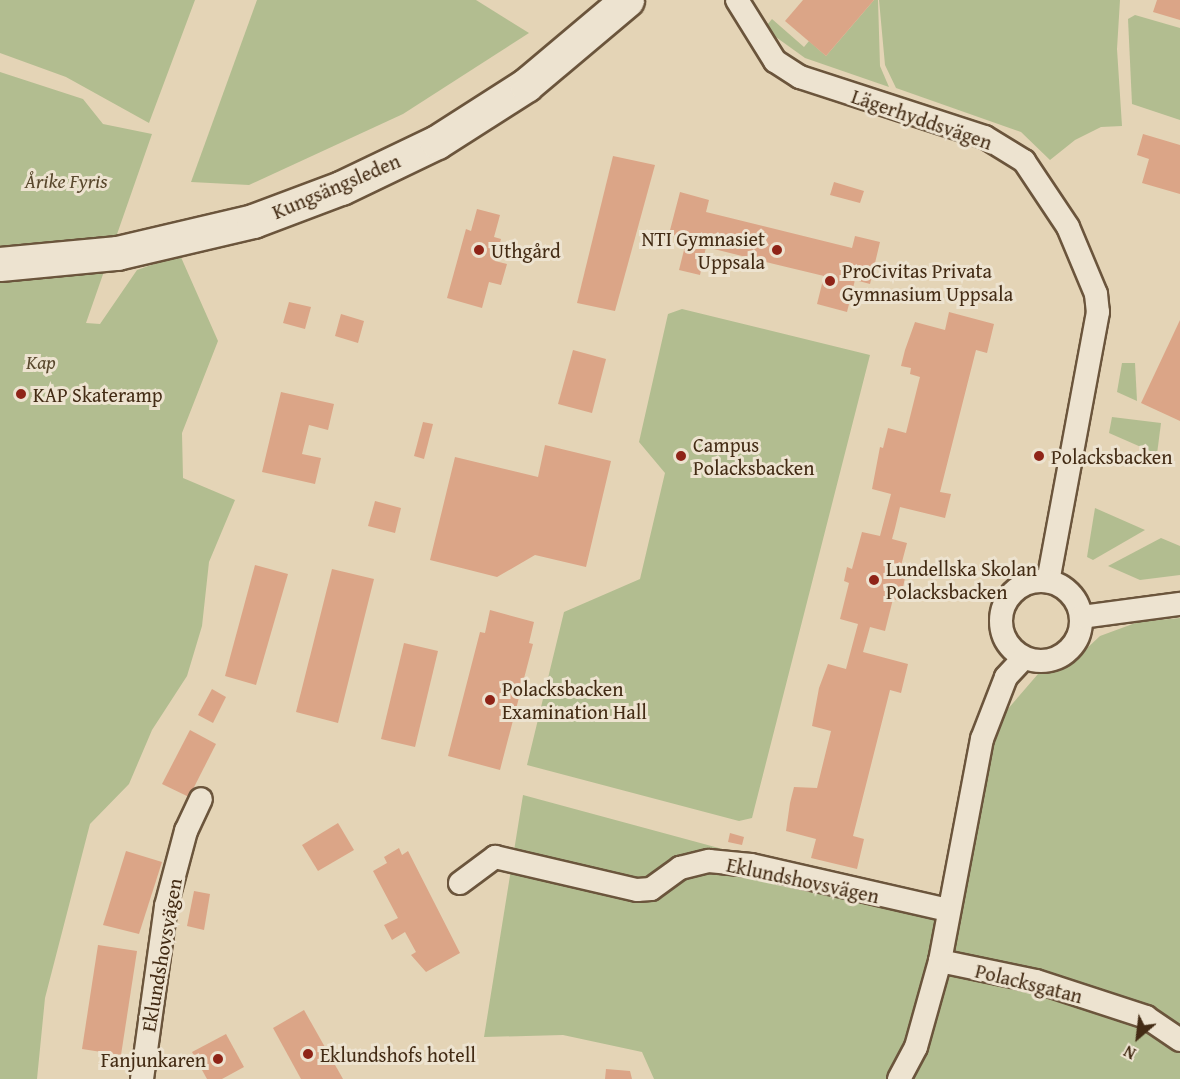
<!DOCTYPE html>
<html>
<head>
<meta charset="utf-8">
<style>
	body { margin:0 }
	#map { position:relative; width:1180px; height:1079px; overflow:hidden; background:#e4d4b6; font-family:"Gentium Book Plus",serif }
	div>[style] { position:absolute }
	.green>* { inset:0; background:#b2bd90 }
	.building>* { inset:0; background:#dba587 }
	.roads { filter:drop-shadow(2px 0 #6b553c) drop-shadow(-2px 0 #6b553c) drop-shadow(0 2px #6b553c) drop-shadow(0 -2px #6b553c) }
	.street>* { height:22px; margin:-11px; padding:0 11px; transform-origin:11px; border-radius:11px; background:#ede3d0 }
	.street>.ring { margin:-11px; padding:0; box-sizing:content-box; background:none; border:22px solid #ede3d0; border-radius:50% }
	.secondary>* { height:33px; margin:-16.5px; padding:0 16.5px; transform-origin:16.5px; border-radius:16.5px; background:#ede3d0 }
	.dots>* { width:16px; height:16px; translate:-50% -50%; box-sizing:border-box; border:3px solid #ede3d0; border-radius:50% }
	span { translate:-50% -50%; white-space:nowrap; text-align:center; line-height:1.15; -webkit-text-stroke:6px #ede3d0; paint-order:stroke }
	.street-label { font-size:20px; color:#432b14 }
	.park-label { font-size:20px; color:#59482d; font-style:italic }
	.poi-label { font-size:20px; color:#432b14 }
	.right { translate:-100% -50%; text-align:right }
	.left { translate:0 -50%; text-align:left }
	.north { position:absolute; left:1108px; top:1007px; width:60px; height:60px; -webkit-text-stroke:4px #ede3d0; paint-order:stroke; rotate:208deg; font-size:16px; font-weight:700; line-height:24px; text-align:center; color:#432b14 }
	.north::after { content:''; display:block; margin:auto; width:21px; height:27px; background:#432b14; clip-path:polygon(50% 0,100% 100%,50% 72%,0 100%) }
</style>
</head>
<body>
<div id="map">
	<div class="green">
		<i style="clip-path:polygon(0 0,195px 0,149px 123px,66px 77px,0 53px)"></i>
		<i style="clip-path:polygon(257px 0,476px 0,529px 33px,403px 114px,249px 185px,191px 182px)"></i>
		<i style="clip-path:polygon(874px 0,878px 0,880px 66px,889px 87px,805px 58px,773px 35px,767px 25px,772px 19px,804px 47px,809px 41px,826px 56px)"></i>
		<i style="clip-path:polygon(879px 0,1120px 0,1117px 49px,1122px 126px,1101px 127px,1075px 140px,1050px 160px,1021px 132px,896px 88px,885px 65px)"></i>
		<i style="clip-path:polygon(1135px 15px,1180px 28px,1180px 120px,1132px 104px,1128px 19px)"></i>
		<i style="clip-path:polygon(0 72px,83px 99px,103px 124px,152px 134px,86px 323px,100px 324px,137px 270px,180px 255px,218px 341px,182px 433px,183px 478px,235px 500px,209px 562px,202px 626px,187px 676px,152px 730px,129px 784px,90px 824px,45px 998px,37px 1079px,0 1079px)"></i>
		<i style="clip-path:polygon(682px 309px,870px 355px,755px 806px,752px 818px,739px 821px,527px 765px,564px 612px,640px 579px,665px 473px,639px 442px,668px 314px)"></i>
		<i style="clip-path:polygon(1122px 363px,1135px 363px,1137px 401px,1117px 392px)"></i>
		<i style="clip-path:polygon(1112px 417px,1161px 423px,1157px 454px,1109px 433px)"></i>
		<i style="clip-path:polygon(1095px 508px,1145px 530px,1093px 560px,1087px 557px)"></i>
		<i style="clip-path:polygon(1161px 538px,1180px 546px,1180px 575px,1140px 580px,1108px 566px)"></i>
		<i style="clip-path:polygon(1180px 618px,1180px 1079px,654px 1079px,642px 1052px,563px 1035px,484px 1037px,523px 795px,948px 910px,982px 739px,1038px 674px,1068px 666px,1100px 636px,1138px 622px)"></i>
	</div>
	<div class="building">
		<i style="clip-path:polygon(803px 0,874px 0,826px 56px,785px 21px)"></i>
		<i style="clip-path:polygon(1157px 0,1180px 0,1180px 20px,1153px 12px)"></i>
		<i style="clip-path:polygon(1143px 134px,1180px 145px,1180px 194px,1142px 183px,1149px 159px,1137px 155px)"></i>
		<i style="clip-path:polygon(613px 156px,655px 165px,615px 311px,577px 303px)"></i>
		<i style="clip-path:polygon(834px 182px,864px 191px,860px 203px,830px 195px)"></i>
		<i style="clip-path:polygon(680px 192px,709px 200px,706px 212px,852px 248px,855px 236px,880px 242px,870px 284px,855px 280px,847px 312px,817px 304px,824px 276px,774px 264px,706px 247px,700px 275px,679px 270px,687px 238px,669px 234px)"></i>
		<i style="clip-path:polygon(477px 209px,500px 215px,494px 237px,501px 239px,495px 261px,507px 264px,501px 285px,489px 282px,482px 308px,447px 298px,466px 229px,471px 231px)"></i>
		<i style="clip-path:polygon(289px 302px,311px 307px,305px 329px,283px 323px)"></i>
		<i style="clip-path:polygon(949px 312px,994px 324px,987px 353px,976px 350px,940px 492px,951px 494px,945px 518px,900px 507px,895px 528px,892px 539px,907px 543px,898px 577px,905px 578px,900px 601px,893px 599px,885px 631px,870px 627px,863px 652px,908px 664px,901px 693px,890px 690px,853px 836px,864px 839px,857px 869px,811px 858px,816px 839px,786px 831px,790px 803px,794px 787px,817px 788px,831px 731px,812px 726px,819px 688px,828px 664px,846px 669px,858px 624px,840px 619px,849px 583px,844px 581px,847px 567px,852px 569px,862px 532px,880px 536px,891px 494px,872px 489px,880px 447px,883px 448px,888px 428px,906px 433px,920px 377px,910px 374px,911px 368px,901px 366px,905px 350px,915px 322px,945px 330px)"></i>
		<i style="clip-path:polygon(341px 314px,364px 321px,358px 343px,335px 336px)"></i>
		<i style="clip-path:polygon(1180px 320px,1180px 421px,1141px 403px)"></i>
		<i style="clip-path:polygon(573px 350px,606px 359px,592px 413px,558px 404px)"></i>
		<i style="clip-path:polygon(281px 392px,334px 404px,328px 430px,309px 425px,302px 454px,321px 458px,315px 484px,262px 472px)"></i>
		<i style="clip-path:polygon(423px 422px,433px 424px,424px 459px,414px 456px)"></i>
		<i style="clip-path:polygon(545px 445px,611px 461px,586px 567px,535px 555px,497px 577px,430px 560px,455px 457px,538px 477px)"></i>
		<i style="clip-path:polygon(375px 501px,401px 508px,395px 533px,368px 526px)"></i>
		<i style="clip-path:polygon(255px 565px,288px 574px,256px 685px,225px 676px)"></i>
		<i style="clip-path:polygon(332px 569px,374px 579px,338px 723px,296px 712px)"></i>
		<i style="clip-path:polygon(490px 610px,534px 622px,529px 643px,533px 644px,500px 770px,448px 756px,480px 632px,485px 633px)"></i>
		<i style="clip-path:polygon(404px 643px,438px 651px,415px 747px,381px 739px)"></i>
		<i style="clip-path:polygon(212px 689px,226px 697px,213px 723px,198px 715px)"></i>
		<i style="clip-path:polygon(190px 730px,216px 744px,189px 797px,162px 784px)"></i>
		<i style="clip-path:polygon(338px 823px,354px 850px,318px 871px,302px 845px)"></i>
		<i style="clip-path:polygon(730px 833px,744px 837px,742px 845px,728px 842px)"></i>
		<i style="clip-path:polygon(399px 848px,402px 855px,408px 851px,460px 953px,426px 972px,411px 955px,416px 952px,405px 932px,392px 940px,384px 925px,398px 918px,373px 871px,387px 863px,384px 857px)"></i>
		<i style="clip-path:polygon(126px 851px,162px 862px,139px 934px,103px 925px)"></i>
		<i style="clip-path:polygon(194px 891px,210px 894px,204px 930px,187px 926px)"></i>
		<i style="clip-path:polygon(98px 945px,137px 951px,121px 1055px,82px 1049px)"></i>
		<i style="clip-path:polygon(304px 1010px,343px 1079px,301px 1079px,273px 1028px)"></i>
		<i style="clip-path:polygon(226px 1034px,244px 1067px,222px 1079px,207px 1079px,192px 1052px)"></i>
		<i style="clip-path:polygon(606px 1069px,630px 1071px,632px 1079px,605px 1079px)"></i>
	</div>
	<div class="roads">
		<div class="street">
			<i style="left:737px;top:0;width:72px;rotate:58.1deg"></i>
			<i style="left:775px;top:61px;width:30px;rotate:33deg"></i>
			<i style="left:800px;top:77px;width:194px;rotate:18deg"></i>
			<i style="left:985px;top:137px;width:46px;rotate:31.6deg"></i>
			<i style="left:1024px;top:161px;width:79px;rotate:56.3deg"></i>
			<i style="left:1068px;top:227px;width:73px;rotate:67.3deg"></i>
			<i style="left:1096px;top:294px;width:18px;rotate:84deg"></i>
			<i style="left:1098px;top:312px;width:274px;rotate:100.5deg"></i>
			<i class="ring" style="left:1001px;top:581px;width:58px;height:58px"></i>
			<i style="left:1082px;top:617px;width:99px;rotate:-7.6deg"></i>
			<i style="left:460px;top:883px;width:44px;rotate:-36.6deg"></i>
			<i style="left:495px;top:857px;width:146px;rotate:13.1deg"></i>
			<i style="left:637px;top:890px;width:14px;rotate:-4deg"></i>
			<i style="left:651px;top:889px;width:36px;rotate:-36deg"></i>
			<i style="left:680px;top:868px;width:30px;rotate:-14deg"></i>
			<i style="left:709px;top:861px;width:42px;rotate:5.4deg"></i>
			<i style="left:751px;top:865px;width:202px;rotate:12.9deg"></i>
			<i style="left:940px;top:961px;width:98px;rotate:11.8deg"></i>
			<i style="left:1036px;top:981px;width:116px;rotate:18.1deg"></i>
			<i style="left:1146px;top:1017px;width:41px;rotate:34.1deg"></i>
			<i style="left:142px;top:1079px;width:175px;rotate:-82.1deg"></i>
			<i style="left:166px;top:906px;width:78px;rotate:-75.1deg"></i>
			<i style="left:186px;top:831px;width:35px;rotate:-65deg"></i>
			<i style="left:899px;top:1079px;width:36px;rotate:-62deg"></i>
			<i style="left:916px;top:1047px;width:89px;rotate:-74.4deg"></i>
			<i style="left:940px;top:961px;width:226px;rotate:-79.3deg"></i>
			<i style="left:982px;top:739px;width:66px;rotate:-68.8deg"></i>
			<i style="left:1006px;top:677px;width:26px;rotate:-47deg"></i>
		</div>
		<div class="secondary">
			<i style="left:0;top:264px;width:118px;rotate:-5.4deg"></i>
			<i style="left:117px;top:253px;width:140px;rotate:-13.2deg"></i>
			<i style="left:253px;top:221px;width:94px;rotate:-20.6deg"></i>
			<i style="left:341px;top:188px;width:106px;rotate:-25.6deg"></i>
			<i style="left:437px;top:142px;width:106px;rotate:-32.6deg"></i>
			<i style="left:526px;top:85px;width:132px;rotate:-40.1deg"></i>
		</div>
	</div>
	<div class="dots">
		<i style="left:479px;top:250px;background:#8f2418"></i>
		<i style="left:777px;top:250px;background:#8f2418"></i>
		<i style="left:830px;top:281px;background:#8f2418"></i>
		<i style="left:21px;top:394px;background:#8f2418"></i>
		<i style="left:681px;top:456px;background:#8f2418"></i>
		<i style="left:1039px;top:456px;background:#8f2418"></i>
		<i style="left:874px;top:580px;background:#8f2418"></i>
		<i style="left:490px;top:700px;background:#8f2418"></i>
		<i style="left:308px;top:1054px;background:#8f2418"></i>
		<i style="left:218px;top:1059px;background:#8f2418"></i>
	</div>
	<div class="street-label">
		<span style="left:922px;top:119px;rotate:19deg">Lägerhyddsvägen</span>
		<span style="left:336px;top:186px;rotate:-23deg">Kungsängsleden</span>
		<span style="left:803px;top:880px;rotate:12deg">Eklundshovsvägen</span>
		<span style="left:161px;top:955px;rotate:-80deg">Eklundshovsvägen</span>
		<span style="left:1029px;top:983px;rotate:14deg">Polacksgatan</span>
	</div>
	<div class="park-label">
		<span style="left:66px;top:180px">Årike Fyris</span>
		<span style="left:41px;top:361px">Kap</span>
	</div>
	<div class="poi-label">
		<span class="right" style="left:765px;top:250px">NTI Gymnasiet<br>Uppsala</span>
		<span class="left" style="left:491px;top:250px">Uthgård</span>
		<span class="left" style="left:842px;top:282px">ProCivitas Privata<br>Gymnasium Uppsala</span>
		<span class="left" style="left:33px;top:394px">KAP Skateramp</span>
		<span class="left" style="left:693px;top:456px">Campus<br>Polacksbacken</span>
		<span class="left" style="left:1051px;top:456px">Polacksbacken</span>
		<span class="left" style="left:886px;top:580px">Lundellska Skolan<br>Polacksbacken</span>
		<span class="left" style="left:502px;top:700px">Polacksbacken<br>Examination Hall</span>
		<span class="left" style="left:320px;top:1054px">Eklundshofs hotell</span>
		<span class="right" style="left:206px;top:1059px">Fanjunkaren</span>
	</div>
	<div class="north">N</div>
</div>
</body>
</html>
